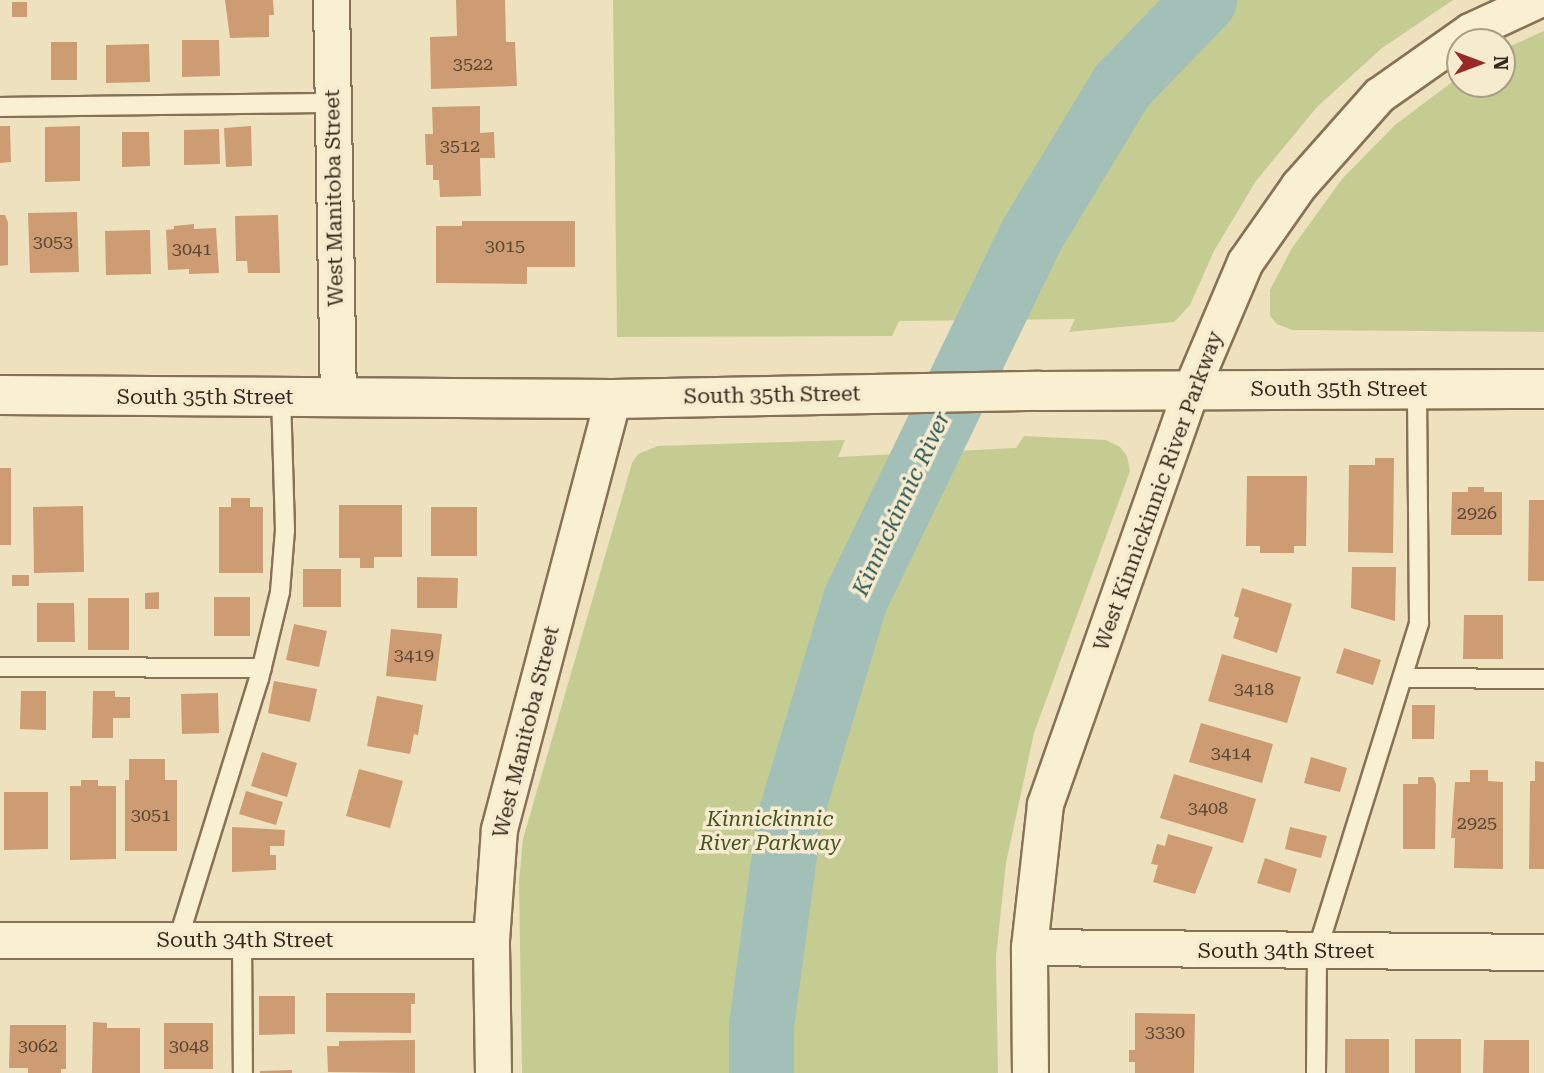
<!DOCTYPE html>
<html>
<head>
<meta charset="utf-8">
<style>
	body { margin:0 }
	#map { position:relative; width:1544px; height:1073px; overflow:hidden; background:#eee2be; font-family:"Roboto Serif",serif }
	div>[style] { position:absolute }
	.green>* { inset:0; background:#c4cc92 }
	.river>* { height:65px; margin:-32.5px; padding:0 32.5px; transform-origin:32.5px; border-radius:32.5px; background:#a2c0b8 }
	.building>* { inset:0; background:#cd9c73 }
	.roads { filter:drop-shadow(2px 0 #877257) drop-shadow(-2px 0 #877257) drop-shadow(0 2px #877257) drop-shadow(0 -2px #877257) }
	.service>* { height:18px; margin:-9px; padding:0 9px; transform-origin:9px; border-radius:9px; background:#f9efd1 }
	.minor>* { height:35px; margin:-17.5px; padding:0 17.5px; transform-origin:17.5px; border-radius:17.5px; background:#f9efd1 }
	.secondary>* { height:38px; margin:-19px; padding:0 19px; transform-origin:19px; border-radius:19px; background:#f9efd1 }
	span { translate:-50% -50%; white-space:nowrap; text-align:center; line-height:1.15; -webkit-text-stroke:7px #f6ebce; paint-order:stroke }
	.number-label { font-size:18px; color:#5c4632 }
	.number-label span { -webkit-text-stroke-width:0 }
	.street-label { font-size:21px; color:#36291c }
	.park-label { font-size:21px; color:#455322; font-style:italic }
	.water-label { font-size:23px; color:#2a5655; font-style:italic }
	.north { position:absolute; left:1446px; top:28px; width:70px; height:70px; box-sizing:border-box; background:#f6ebce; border:2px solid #a99d87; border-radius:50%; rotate:90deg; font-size:19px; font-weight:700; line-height:28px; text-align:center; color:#36291c }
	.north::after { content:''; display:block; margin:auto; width:24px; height:32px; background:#972926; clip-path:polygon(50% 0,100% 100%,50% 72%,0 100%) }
</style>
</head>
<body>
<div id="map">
	<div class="green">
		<i style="clip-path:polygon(613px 0,1453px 0,1382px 48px,1317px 107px,1256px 181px,1214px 251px,1190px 305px,1174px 322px,1069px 332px,1075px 319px,899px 321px,892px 336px,617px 337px)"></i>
		<i style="clip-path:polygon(1544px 31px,1544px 332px,1292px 330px,1277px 324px,1270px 316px,1270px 290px,1292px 248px,1342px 179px,1395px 125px,1460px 76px,1460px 84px,1502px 84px,1502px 50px)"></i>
		<i style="clip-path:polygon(1024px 436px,1106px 440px,1120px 447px,1127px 456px,1130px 471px,1034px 733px,1006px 863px,996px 957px,998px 1073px,522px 1073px,519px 882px,523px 839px,632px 463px,638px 454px,658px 446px,845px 440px,838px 457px,1016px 448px)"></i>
	</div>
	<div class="river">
		<i style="left:761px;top:1073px;width:48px;rotate:-90deg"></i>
		<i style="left:761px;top:1025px;width:208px;rotate:-82.3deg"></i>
		<i style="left:789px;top:819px;width:230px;rotate:-73.3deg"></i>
		<i style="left:855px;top:599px;width:404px;rotate:-64.2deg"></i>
		<i style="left:1031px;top:235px;width:175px;rotate:-58.8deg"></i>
		<i style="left:1122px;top:85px;width:118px;rotate:-46deg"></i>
	</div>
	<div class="building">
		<i style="clip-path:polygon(225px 0,273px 0,274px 15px,269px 15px,269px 37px,230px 38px)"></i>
		<i style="clip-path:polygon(456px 0,505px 0,506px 42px,515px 42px,517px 86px,431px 89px,430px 37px,457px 36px)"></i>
		<i style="clip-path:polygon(12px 2px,27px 2px,27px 17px,12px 17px)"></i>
		<i style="clip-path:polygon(182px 40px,219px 40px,220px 76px,182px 77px)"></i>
		<i style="clip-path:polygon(51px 42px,77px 42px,77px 80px,51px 80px)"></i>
		<i style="clip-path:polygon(149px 44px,150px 82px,106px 83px,106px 45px)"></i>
		<i style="clip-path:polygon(480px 106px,480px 133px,494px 132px,495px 158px,480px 158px,481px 196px,440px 197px,439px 180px,433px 180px,433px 165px,426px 165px,425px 134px,433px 134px,432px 107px)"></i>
		<i style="clip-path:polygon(0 126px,10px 126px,11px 162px,0 163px)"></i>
		<i style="clip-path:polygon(80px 126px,80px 181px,45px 182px,45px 127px)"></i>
		<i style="clip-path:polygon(251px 126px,252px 166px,226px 167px,224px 128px)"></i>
		<i style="clip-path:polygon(219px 129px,220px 164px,184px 165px,184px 130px)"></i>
		<i style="clip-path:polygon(122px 132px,149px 132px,150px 166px,122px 167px)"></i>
		<i style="clip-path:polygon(77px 212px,79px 272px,30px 273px,28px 213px)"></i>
		<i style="clip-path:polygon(0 215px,5px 215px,8px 222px,8px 265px,0 266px)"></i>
		<i style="clip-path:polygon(278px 215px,280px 273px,248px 273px,247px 261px,236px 261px,235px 216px)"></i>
		<i style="clip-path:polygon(462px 221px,575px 221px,575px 267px,527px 267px,527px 284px,436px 283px,436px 226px,462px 226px)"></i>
		<i style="clip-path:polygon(194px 224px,194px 229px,216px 228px,219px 273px,189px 274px,189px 269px,168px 270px,166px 230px,174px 229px,174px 226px)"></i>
		<i style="clip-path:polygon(150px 230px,151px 274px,106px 275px,105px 231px)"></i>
		<i style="clip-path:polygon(1375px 458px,1394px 458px,1393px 553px,1348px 552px,1349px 465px,1375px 465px)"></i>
		<i style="clip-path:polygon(0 468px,11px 468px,11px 545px,0 545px)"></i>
		<i style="clip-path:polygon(1247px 476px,1307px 476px,1306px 546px,1294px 546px,1294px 553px,1260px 553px,1260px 546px,1246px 546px)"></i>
		<i style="clip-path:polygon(1468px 487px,1484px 487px,1484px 492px,1502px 492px,1502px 535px,1451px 535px,1452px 492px,1468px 492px)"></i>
		<i style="clip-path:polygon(231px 498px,250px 498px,250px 507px,263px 507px,263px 573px,219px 573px,219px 507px,231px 507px)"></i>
		<i style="clip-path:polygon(1529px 500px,1544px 500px,1544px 581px,1528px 581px)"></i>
		<i style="clip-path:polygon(339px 505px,402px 505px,402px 557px,374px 557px,374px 568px,360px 568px,360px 558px,339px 558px)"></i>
		<i style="clip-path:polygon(83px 506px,84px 572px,34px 573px,33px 507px)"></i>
		<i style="clip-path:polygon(431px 507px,477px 507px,477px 556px,431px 556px)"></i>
		<i style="clip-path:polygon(1352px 567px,1396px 567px,1395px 621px,1351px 608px)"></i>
		<i style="clip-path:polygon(303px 569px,341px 569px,341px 607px,303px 607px)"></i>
		<i style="clip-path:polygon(12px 575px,29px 575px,29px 586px,12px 586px)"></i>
		<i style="clip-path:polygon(417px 577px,458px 578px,457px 608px,417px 608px)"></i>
		<i style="clip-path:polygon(1242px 588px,1292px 604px,1277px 653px,1233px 638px,1239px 618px,1234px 616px)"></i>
		<i style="clip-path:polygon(159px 592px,159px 609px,145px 609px,145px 593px)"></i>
		<i style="clip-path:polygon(214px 597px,250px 597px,250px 636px,214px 636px)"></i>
		<i style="clip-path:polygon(88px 598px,129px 598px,129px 650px,88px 650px)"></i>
		<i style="clip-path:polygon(37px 603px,74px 603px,75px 642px,37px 642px)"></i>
		<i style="clip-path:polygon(1464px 615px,1503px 615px,1503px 659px,1463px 659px)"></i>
		<i style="clip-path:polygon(294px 624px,327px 631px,319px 667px,286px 660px)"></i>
		<i style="clip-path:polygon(391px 629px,442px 634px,436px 681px,386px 676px)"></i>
		<i style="clip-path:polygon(1344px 648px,1381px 660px,1373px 685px,1336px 673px)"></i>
		<i style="clip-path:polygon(1222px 654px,1301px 677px,1287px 723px,1208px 701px)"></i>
		<i style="clip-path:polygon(274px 681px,317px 689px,310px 722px,268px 713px)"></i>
		<i style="clip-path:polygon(21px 691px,46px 691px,46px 730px,20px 729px)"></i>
		<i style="clip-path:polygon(93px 691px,115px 691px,115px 697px,130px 697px,130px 718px,113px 718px,113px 738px,92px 738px)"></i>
		<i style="clip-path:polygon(218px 693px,219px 733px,182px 734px,181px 694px)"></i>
		<i style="clip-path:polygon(377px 696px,423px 705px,418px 735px,414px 734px,410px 754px,367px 746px)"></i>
		<i style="clip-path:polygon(1412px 705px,1435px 705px,1434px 739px,1412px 739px)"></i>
		<i style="clip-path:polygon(1201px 723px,1273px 744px,1262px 783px,1189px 762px)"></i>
		<i style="clip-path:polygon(262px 752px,297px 763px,287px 797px,251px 786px)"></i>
		<i style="clip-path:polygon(1311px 757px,1347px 768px,1340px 792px,1304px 783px)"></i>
		<i style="clip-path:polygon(129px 759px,165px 759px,165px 780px,177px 780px,177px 851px,125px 851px,125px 780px,129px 780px)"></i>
		<i style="clip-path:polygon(1535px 761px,1544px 762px,1544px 869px,1529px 869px,1530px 781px,1535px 781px)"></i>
		<i style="clip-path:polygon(359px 769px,403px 781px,390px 828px,346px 816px)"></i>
		<i style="clip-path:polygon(1470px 770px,1488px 770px,1488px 781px,1503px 782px,1503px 869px,1454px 868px,1455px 838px,1451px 838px,1455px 782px,1470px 782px)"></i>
		<i style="clip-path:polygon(1174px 774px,1256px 799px,1243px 843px,1160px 818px)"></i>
		<i style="clip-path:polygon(1418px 777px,1433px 777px,1436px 784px,1435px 849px,1403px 849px,1403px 784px,1418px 784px)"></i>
		<i style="clip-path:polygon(81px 780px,98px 780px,98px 786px,116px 786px,116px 859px,70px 860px,70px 786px,81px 786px)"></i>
		<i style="clip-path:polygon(246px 791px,283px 802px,276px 825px,239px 814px)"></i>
		<i style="clip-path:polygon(4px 792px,48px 792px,48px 849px,4px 850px)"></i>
		<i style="clip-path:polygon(232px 827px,285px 830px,284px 846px,270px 846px,270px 855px,276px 855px,276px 870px,232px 872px)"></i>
		<i style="clip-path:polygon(1290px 827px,1327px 836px,1321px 858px,1285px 849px)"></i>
		<i style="clip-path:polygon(1168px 834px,1213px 847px,1195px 894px,1153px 882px,1158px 865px,1151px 864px,1157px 844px,1165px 846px)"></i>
		<i style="clip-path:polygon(1265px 858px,1297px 869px,1290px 893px,1257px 883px)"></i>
		<i style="clip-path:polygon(326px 993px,415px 993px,415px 1004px,411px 1004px,411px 1033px,326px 1032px)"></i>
		<i style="clip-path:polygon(259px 996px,295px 996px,295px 1034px,259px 1035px)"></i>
		<i style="clip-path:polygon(1135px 1013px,1195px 1014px,1194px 1073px,1135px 1073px,1135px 1062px,1129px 1062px,1129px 1050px,1135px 1050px)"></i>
		<i style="clip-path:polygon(93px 1022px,107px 1023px,107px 1028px,140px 1028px,140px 1073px,92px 1073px)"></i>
		<i style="clip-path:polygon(164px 1023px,213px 1023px,213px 1069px,164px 1069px)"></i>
		<i style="clip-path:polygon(10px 1025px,66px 1025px,66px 1069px,61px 1069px,61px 1073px,28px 1073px,28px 1068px,9px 1068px)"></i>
		<i style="clip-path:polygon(1345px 1039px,1389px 1039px,1389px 1073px,1345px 1073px)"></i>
		<i style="clip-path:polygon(1415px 1039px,1461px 1039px,1461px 1073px,1415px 1073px)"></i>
		<i style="clip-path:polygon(415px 1040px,415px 1073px,328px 1072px,327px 1046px,339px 1046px,339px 1041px)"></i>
		<i style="clip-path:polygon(1484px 1040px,1529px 1040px,1529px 1073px,1483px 1073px)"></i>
		<i style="clip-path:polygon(292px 1070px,292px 1073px,260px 1073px,260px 1071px)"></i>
	</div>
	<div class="roads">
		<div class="service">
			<i style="left:0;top:107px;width:333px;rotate:-0.7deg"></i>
			<i style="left:0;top:667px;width:262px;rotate:0.2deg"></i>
			<i style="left:1403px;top:678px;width:141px;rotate:0.4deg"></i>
			<i style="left:178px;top:940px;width:273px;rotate:-72.8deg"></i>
			<i style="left:259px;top:679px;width:89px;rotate:-76.4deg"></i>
			<i style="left:280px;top:592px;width:62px;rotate:-85.4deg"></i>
			<i style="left:285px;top:530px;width:131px;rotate:-91.7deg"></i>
			<i style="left:242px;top:940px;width:133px;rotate:89.6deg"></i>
			<i style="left:1316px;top:1073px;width:122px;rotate:-89.5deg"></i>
			<i style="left:1317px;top:951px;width:343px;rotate:-72.7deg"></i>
			<i style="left:1419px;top:623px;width:234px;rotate:-90.5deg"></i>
		</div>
		<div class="minor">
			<i style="left:331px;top:0;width:397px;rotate:89deg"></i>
			<i style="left:0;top:940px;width:491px"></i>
			<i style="left:1029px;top:947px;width:515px;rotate:0.56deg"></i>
			<i style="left:493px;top:1073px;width:133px;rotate:-90.9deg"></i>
			<i style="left:491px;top:940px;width:111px;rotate:-85.9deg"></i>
			<i style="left:499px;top:829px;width:445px;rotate:-75.2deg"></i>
			<i style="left:1030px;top:1073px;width:126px;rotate:-90.5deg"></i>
			<i style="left:1029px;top:947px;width:144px;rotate:-83.6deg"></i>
			<i style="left:1045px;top:804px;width:440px;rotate:-70.6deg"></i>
			<i style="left:1191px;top:389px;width:138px;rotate:-67deg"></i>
			<i style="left:1245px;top:262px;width:94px;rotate:-55deg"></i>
			<i style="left:1299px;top:185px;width:120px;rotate:-48.4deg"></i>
			<i style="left:1379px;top:95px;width:111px;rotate:-35.1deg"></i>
			<i style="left:1470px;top:31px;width:74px;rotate:-24.8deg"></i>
		</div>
		<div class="secondary">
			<i style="left:0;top:395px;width:613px;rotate:0.37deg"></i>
			<i style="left:613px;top:399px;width:426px;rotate:-1.1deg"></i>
			<i style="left:1039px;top:391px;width:505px;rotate:-0.23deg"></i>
		</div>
	</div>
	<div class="number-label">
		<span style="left:473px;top:64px">3522</span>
		<span style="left:460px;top:146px">3512</span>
		<span style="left:53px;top:242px">3053</span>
		<span style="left:505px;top:246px">3015</span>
		<span style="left:192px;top:249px">3041</span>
		<span style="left:1477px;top:513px">2926</span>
		<span style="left:414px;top:655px">3419</span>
		<span style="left:1254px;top:689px">3418</span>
		<span style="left:1231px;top:753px">3414</span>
		<span style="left:1208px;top:808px">3408</span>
		<span style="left:151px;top:815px">3051</span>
		<span style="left:1477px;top:823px">2925</span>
		<span style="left:1165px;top:1032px">3330</span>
		<span style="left:38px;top:1046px">3062</span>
		<span style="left:189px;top:1046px">3048</span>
	</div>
	<div class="street-label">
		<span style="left:334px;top:198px;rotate:-91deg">West Manitoba Street</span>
		<span style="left:1339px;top:389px">South 35th Street</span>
		<span style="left:772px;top:395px;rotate:-1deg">South 35th Street</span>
		<span style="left:205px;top:397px">South 35th Street</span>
		<span style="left:1158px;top:491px;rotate:-70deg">West Kinnickinnic River Parkway</span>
		<span style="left:526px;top:732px;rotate:-76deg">West Manitoba Street</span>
		<span style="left:245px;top:940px">South 34th Street</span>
		<span style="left:1286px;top:951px">South 34th Street</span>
	</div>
	<div class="park-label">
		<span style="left:770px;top:831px">Kinnickinnic<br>River Parkway</span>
	</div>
	<div class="water-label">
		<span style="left:902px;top:504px;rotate:-65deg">Kinnickinnic River</span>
	</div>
	<div class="north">N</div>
</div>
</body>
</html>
